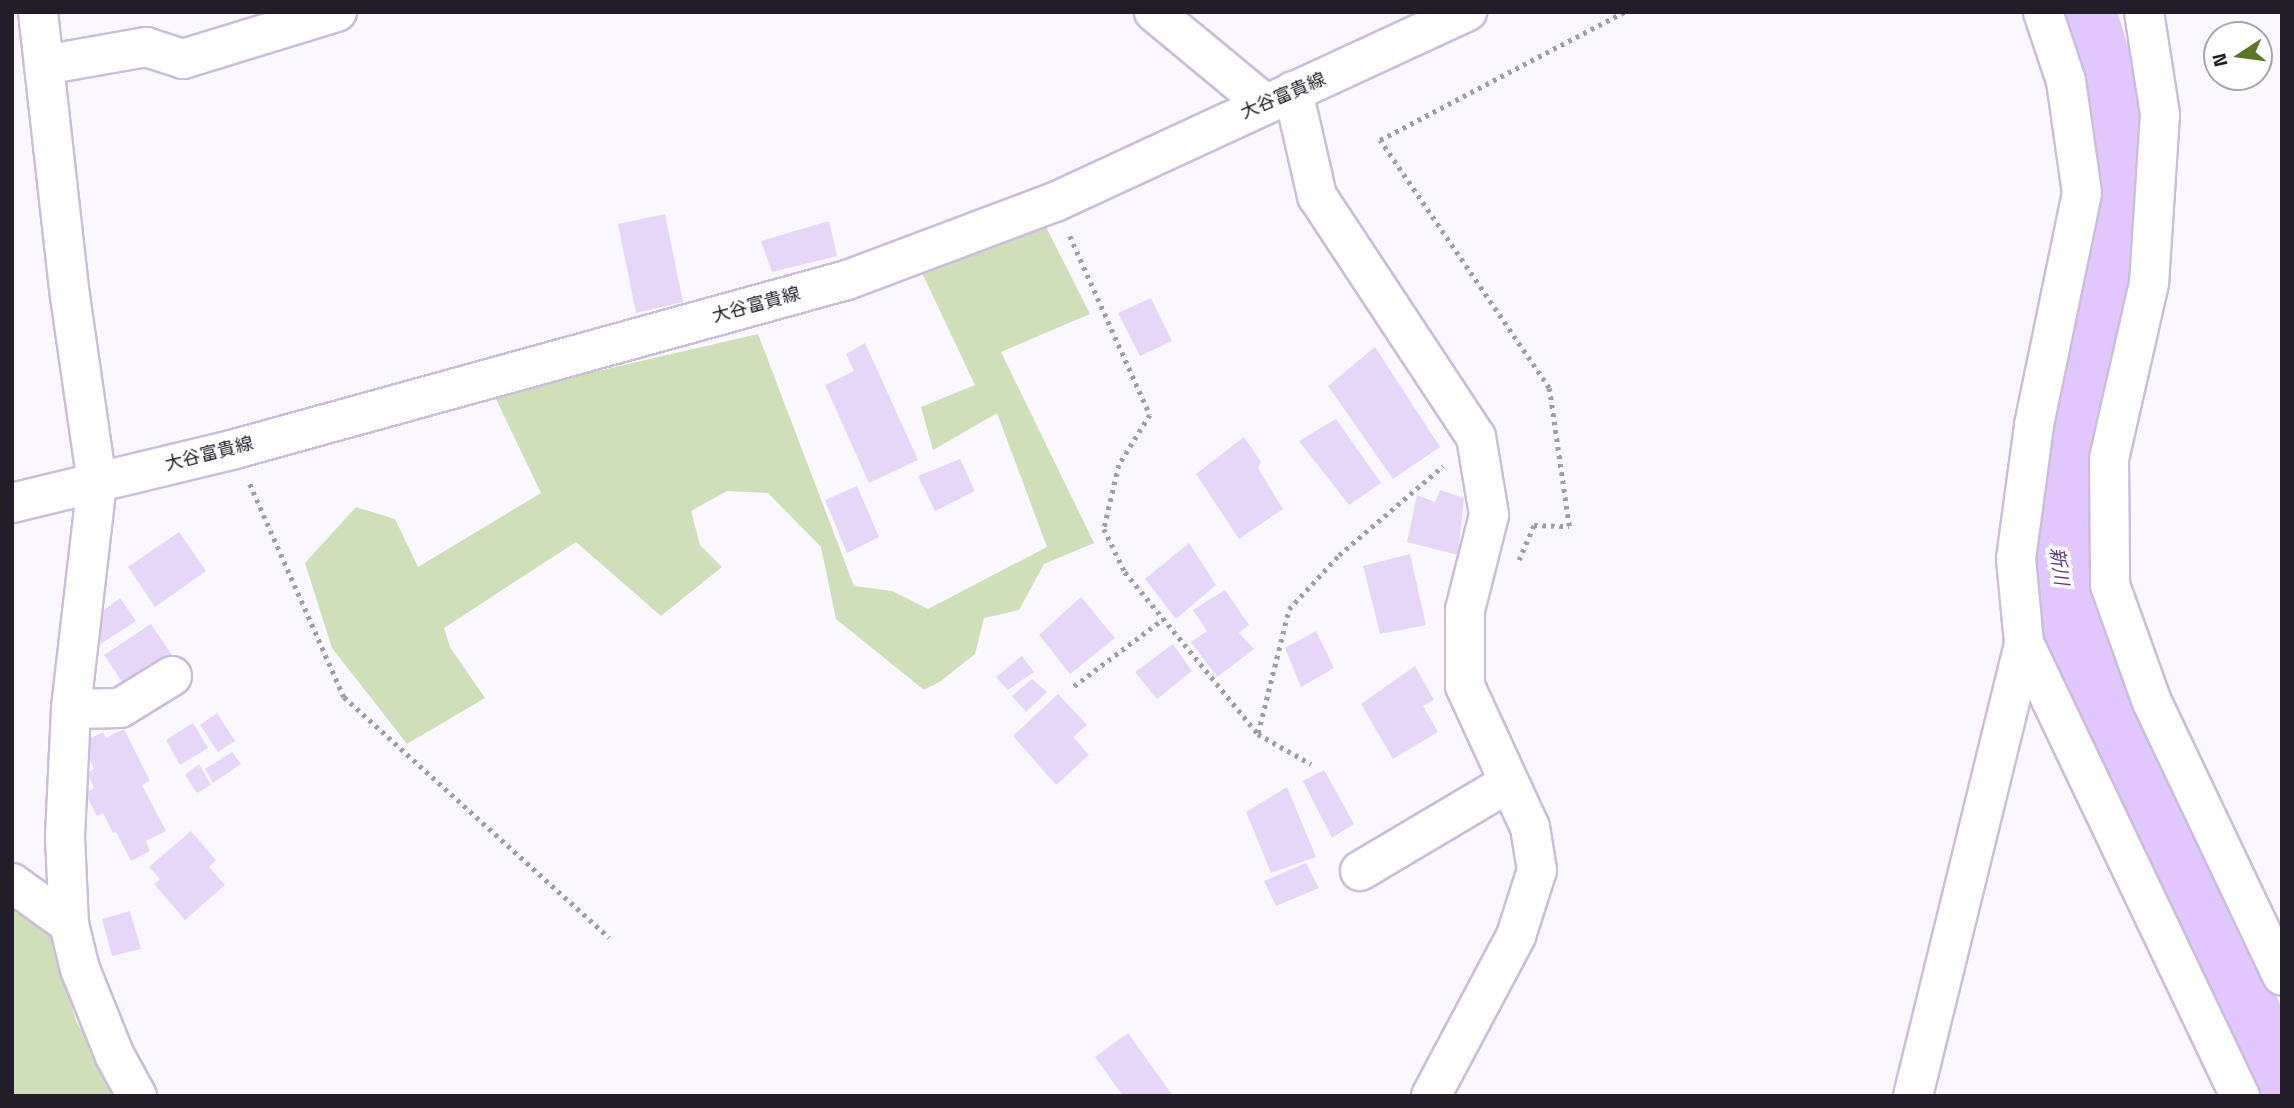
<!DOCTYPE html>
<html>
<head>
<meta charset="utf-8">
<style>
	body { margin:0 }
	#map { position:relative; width:2294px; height:1108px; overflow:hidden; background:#faf7fe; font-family:"Titillium Web","Noto Sans JP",sans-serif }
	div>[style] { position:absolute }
	.green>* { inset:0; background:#cfdfb9 }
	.river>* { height:65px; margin:-32.5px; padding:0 32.5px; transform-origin:32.5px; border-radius:32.5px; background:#e1c7fe }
	.building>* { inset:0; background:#e6d7f8 }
	.path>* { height:4.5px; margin-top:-2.25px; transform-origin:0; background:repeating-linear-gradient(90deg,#a19da6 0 3.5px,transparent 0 8.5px) }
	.roads { filter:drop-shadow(2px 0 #cbbddb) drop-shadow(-2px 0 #cbbddb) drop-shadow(0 2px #cbbddb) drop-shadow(0 -2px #cbbddb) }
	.minor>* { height:38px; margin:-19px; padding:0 19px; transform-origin:19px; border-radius:19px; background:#fff }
	.major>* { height:38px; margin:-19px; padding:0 19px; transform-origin:19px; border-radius:19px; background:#fff }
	span { translate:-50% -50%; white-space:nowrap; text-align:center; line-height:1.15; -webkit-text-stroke:7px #fff; paint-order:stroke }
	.street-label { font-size:18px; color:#221d28 }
	.water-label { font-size:19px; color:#5d3b7c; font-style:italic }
	.frame { position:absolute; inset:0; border:14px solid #221d28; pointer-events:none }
	.north { position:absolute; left:2203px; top:21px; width:70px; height:70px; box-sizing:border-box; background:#fff; border:2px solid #a7a5a9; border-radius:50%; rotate:257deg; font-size:19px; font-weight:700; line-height:28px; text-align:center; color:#221d28 }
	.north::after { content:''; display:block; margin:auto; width:24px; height:32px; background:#5b7427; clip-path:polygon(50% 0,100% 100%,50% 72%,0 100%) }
</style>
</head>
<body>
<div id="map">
	<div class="green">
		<i style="clip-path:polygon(1045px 225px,1090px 314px,1001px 352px,1094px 543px,1044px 564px,1019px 610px,984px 618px,975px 654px,941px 681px,924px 690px,836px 619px,821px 547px,768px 493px,727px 491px,691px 511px,700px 545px,722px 567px,661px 616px,576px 542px,444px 628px,450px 647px,485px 698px,407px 744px,332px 648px,305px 563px,356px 507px,395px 519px,418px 567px,541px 493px,494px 395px,758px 334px,854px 586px,892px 591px,928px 609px,1047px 547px,997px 413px,933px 450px,921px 407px,975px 385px,921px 271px)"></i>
		<i style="clip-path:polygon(12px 895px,45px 916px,76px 1021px,119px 1096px,12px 1096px)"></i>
	</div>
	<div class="river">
		<i style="left:2083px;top:12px;width:88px;rotate:72.8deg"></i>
		<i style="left:2109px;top:96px;width:97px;rotate:86.5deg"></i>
		<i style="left:2115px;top:193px;width:95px;rotate:94.2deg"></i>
		<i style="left:2108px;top:288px;width:120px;rotate:103deg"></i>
		<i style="left:2081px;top:405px;width:91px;rotate:106.6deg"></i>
		<i style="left:2055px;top:492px;width:70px;rotate:88.4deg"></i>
		<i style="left:2057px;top:562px;width:93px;rotate:77deg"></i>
		<i style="left:2078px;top:653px;width:477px;rotate:64.7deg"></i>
	</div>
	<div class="building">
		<i style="clip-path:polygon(665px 214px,683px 302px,636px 313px,618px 224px)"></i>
		<i style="clip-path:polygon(829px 221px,837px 256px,772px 272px,761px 241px)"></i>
		<i style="clip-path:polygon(1151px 298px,1172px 341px,1140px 356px,1118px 313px)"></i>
		<i style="clip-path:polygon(865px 343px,918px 460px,869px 483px,825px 385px,854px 371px,846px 354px)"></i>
		<i style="clip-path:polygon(1375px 347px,1440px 447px,1393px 479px,1328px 386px)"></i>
		<i style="clip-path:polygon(1336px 419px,1381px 483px,1349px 505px,1299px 441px)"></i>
		<i style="clip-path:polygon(1244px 437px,1261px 462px,1258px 468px,1283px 509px,1239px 539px,1196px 474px)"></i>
		<i style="clip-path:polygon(960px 459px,975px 491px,935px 511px,918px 476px)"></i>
		<i style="clip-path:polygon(857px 486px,879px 537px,847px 553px,825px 500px)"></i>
		<i style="clip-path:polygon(1440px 490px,1464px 498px,1458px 555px,1407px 542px,1417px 495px,1435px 502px)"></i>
		<i style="clip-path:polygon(179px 532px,206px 571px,155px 607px,128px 567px)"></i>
		<i style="clip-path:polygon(1189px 543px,1216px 585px,1176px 619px,1145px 579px)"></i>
		<i style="clip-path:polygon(1410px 554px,1426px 625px,1380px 634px,1363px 566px)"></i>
		<i style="clip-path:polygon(1225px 590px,1249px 625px,1239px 633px,1254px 649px,1217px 677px,1191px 642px,1207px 631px,1193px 610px)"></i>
		<i style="clip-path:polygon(1081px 597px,1115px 638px,1070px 674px,1039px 635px)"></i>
		<i style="clip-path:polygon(120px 598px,136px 621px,93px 649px,100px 613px)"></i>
		<i style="clip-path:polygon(151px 624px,176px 661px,129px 692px,104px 655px)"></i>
		<i style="clip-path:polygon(1316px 631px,1334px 668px,1301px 687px,1285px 648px)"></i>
		<i style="clip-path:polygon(1173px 644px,1192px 671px,1157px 699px,1135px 672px)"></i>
		<i style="clip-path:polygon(1022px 656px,1034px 672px,1008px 690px,996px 677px)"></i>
		<i style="clip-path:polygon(1415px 666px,1434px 700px,1423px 706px,1438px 732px,1393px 759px,1361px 704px)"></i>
		<i style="clip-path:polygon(1032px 679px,1047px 692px,1026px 712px,1012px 696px)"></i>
		<i style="clip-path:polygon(1058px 694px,1087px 725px,1073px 737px,1089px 755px,1056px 785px,1013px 736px)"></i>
		<i style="clip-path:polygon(217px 713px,235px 741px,218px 752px,200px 725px)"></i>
		<i style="clip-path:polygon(193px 723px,208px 748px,180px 765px,166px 740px)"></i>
		<i style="clip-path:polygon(124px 729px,150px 781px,142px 785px,166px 831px,146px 841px,150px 851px,131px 861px,116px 832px,113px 833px,103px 813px,97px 816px,85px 793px,94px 788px,87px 773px,94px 769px,82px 743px,103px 732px,106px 738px)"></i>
		<i style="clip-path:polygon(232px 752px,241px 764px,213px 783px,205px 769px)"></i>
		<i style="clip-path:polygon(199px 764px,211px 785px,197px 793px,185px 775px)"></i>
		<i style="clip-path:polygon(1324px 770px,1354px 824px,1332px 838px,1303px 781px)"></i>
		<i style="clip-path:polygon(1287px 787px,1316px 857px,1271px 873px,1246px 812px)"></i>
		<i style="clip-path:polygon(191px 831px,216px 860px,209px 867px,225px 885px,185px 920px,154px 884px,160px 879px,149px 867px)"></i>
		<i style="clip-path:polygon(1306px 863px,1319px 888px,1276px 906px,1264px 881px)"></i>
		<i style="clip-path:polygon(130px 911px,141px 949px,112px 956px,102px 919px)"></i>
		<i style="clip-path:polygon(1128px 1033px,1173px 1096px,1123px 1096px,1095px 1057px)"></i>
	</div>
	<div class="path">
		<i style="left:1070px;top:236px;width:196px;rotate:65.9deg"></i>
		<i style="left:1150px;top:415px;width:59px;rotate:121.8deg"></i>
		<i style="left:1119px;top:465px;width:66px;rotate:103.2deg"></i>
		<i style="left:1104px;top:529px;width:48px;rotate:64deg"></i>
		<i style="left:1125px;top:572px;width:210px;rotate:50.6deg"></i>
		<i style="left:1258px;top:734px;width:61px;rotate:29.5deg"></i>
		<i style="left:250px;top:484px;width:233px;rotate:66.2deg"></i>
		<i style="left:344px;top:697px;width:358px;rotate:42.2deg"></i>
		<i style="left:1519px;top:560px;width:38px;rotate:-67deg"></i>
		<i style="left:1534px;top:525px;width:35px;rotate:2deg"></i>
		<i style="left:1569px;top:526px;width:139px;rotate:-98.2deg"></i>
		<i style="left:1549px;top:388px;width:300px;rotate:-124.3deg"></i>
		<i style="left:1380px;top:140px;width:276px;rotate:-27.7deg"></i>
		<i style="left:1074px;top:686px;width:111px;rotate:-37deg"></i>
		<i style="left:1258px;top:733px;width:128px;rotate:-76deg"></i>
		<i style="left:1289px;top:609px;width:74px;rotate:-47.2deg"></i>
		<i style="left:1339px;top:555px;width:137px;rotate:-40.6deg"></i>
	</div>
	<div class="roads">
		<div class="minor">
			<i style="left:38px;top:12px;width:286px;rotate:83.6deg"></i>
			<i style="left:70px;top:296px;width:189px;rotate:81.8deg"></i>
			<i style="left:97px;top:483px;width:227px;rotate:96.6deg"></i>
			<i style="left:71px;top:709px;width:128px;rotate:92.7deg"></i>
			<i style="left:65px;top:837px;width:87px;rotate:87.4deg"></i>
			<i style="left:69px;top:924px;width:46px;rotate:76.3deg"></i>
			<i style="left:80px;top:969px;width:94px;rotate:68.1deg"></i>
			<i style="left:115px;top:1056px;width:46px;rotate:61.2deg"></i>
			<i style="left:1154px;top:12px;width:143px;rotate:39.6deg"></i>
			<i style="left:2144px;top:12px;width:103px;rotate:81.1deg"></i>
			<i style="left:2160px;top:114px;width:169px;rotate:93.7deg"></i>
			<i style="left:2149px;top:283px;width:180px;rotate:102.8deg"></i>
			<i style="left:2109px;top:459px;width:126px;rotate:89.5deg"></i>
			<i style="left:2110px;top:585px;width:124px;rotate:70.3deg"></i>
			<i style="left:2152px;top:702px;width:303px;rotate:64.6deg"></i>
			<i style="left:44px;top:65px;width:104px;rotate:-10deg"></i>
			<i style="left:146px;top:47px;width:39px;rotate:18deg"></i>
			<i style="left:183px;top:59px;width:161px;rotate:-17deg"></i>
			<i style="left:1293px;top:91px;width:108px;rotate:77.1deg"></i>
			<i style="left:1317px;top:196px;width:289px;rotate:56.6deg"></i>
			<i style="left:1476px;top:437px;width:79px;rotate:80.5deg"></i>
			<i style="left:1489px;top:515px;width:98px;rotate:104.2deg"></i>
			<i style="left:1465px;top:610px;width:76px;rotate:90deg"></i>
			<i style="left:1465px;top:686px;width:155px;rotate:65.3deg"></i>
			<i style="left:1530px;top:827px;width:44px;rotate:80.8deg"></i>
			<i style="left:1537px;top:870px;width:69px;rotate:107.7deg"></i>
			<i style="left:1516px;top:936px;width:181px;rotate:118deg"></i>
			<i style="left:2024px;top:643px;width:502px;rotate:64.51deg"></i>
			<i style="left:71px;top:709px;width:49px;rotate:-1.2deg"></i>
			<i style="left:120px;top:708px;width:61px;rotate:-31.6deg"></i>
			<i style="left:1360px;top:871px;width:172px;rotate:-30.7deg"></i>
			<i style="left:12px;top:883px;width:70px;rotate:35.7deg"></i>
			<i style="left:1913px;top:1096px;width:466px;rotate:-76.2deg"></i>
			<i style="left:2024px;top:643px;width:84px;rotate:-95.4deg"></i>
			<i style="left:2016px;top:559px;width:135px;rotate:-82.3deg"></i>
			<i style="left:2034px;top:425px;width:237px;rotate:-78.3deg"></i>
			<i style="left:2082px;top:193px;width:113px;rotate:-98.1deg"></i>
			<i style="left:2066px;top:81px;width:73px;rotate:-108.4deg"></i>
		</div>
		<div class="major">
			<i style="left:12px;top:503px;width:229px;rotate:-13.6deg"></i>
			<i style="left:235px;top:449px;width:635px;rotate:-15.44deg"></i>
			<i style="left:847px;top:280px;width:222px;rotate:-20.6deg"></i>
			<i style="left:1055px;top:202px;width:454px;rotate:-24.8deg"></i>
		</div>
	</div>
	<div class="street-label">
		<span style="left:1283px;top:96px;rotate:-23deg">大谷富貴線</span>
		<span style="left:756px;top:305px;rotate:-15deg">大谷富貴線</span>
		<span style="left:209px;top:454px;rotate:-14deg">大谷富貴線</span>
	</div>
	<div class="water-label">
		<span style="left:2060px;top:566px;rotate:82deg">新川</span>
	</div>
	<div class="frame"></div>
	<div class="north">N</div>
</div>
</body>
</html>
